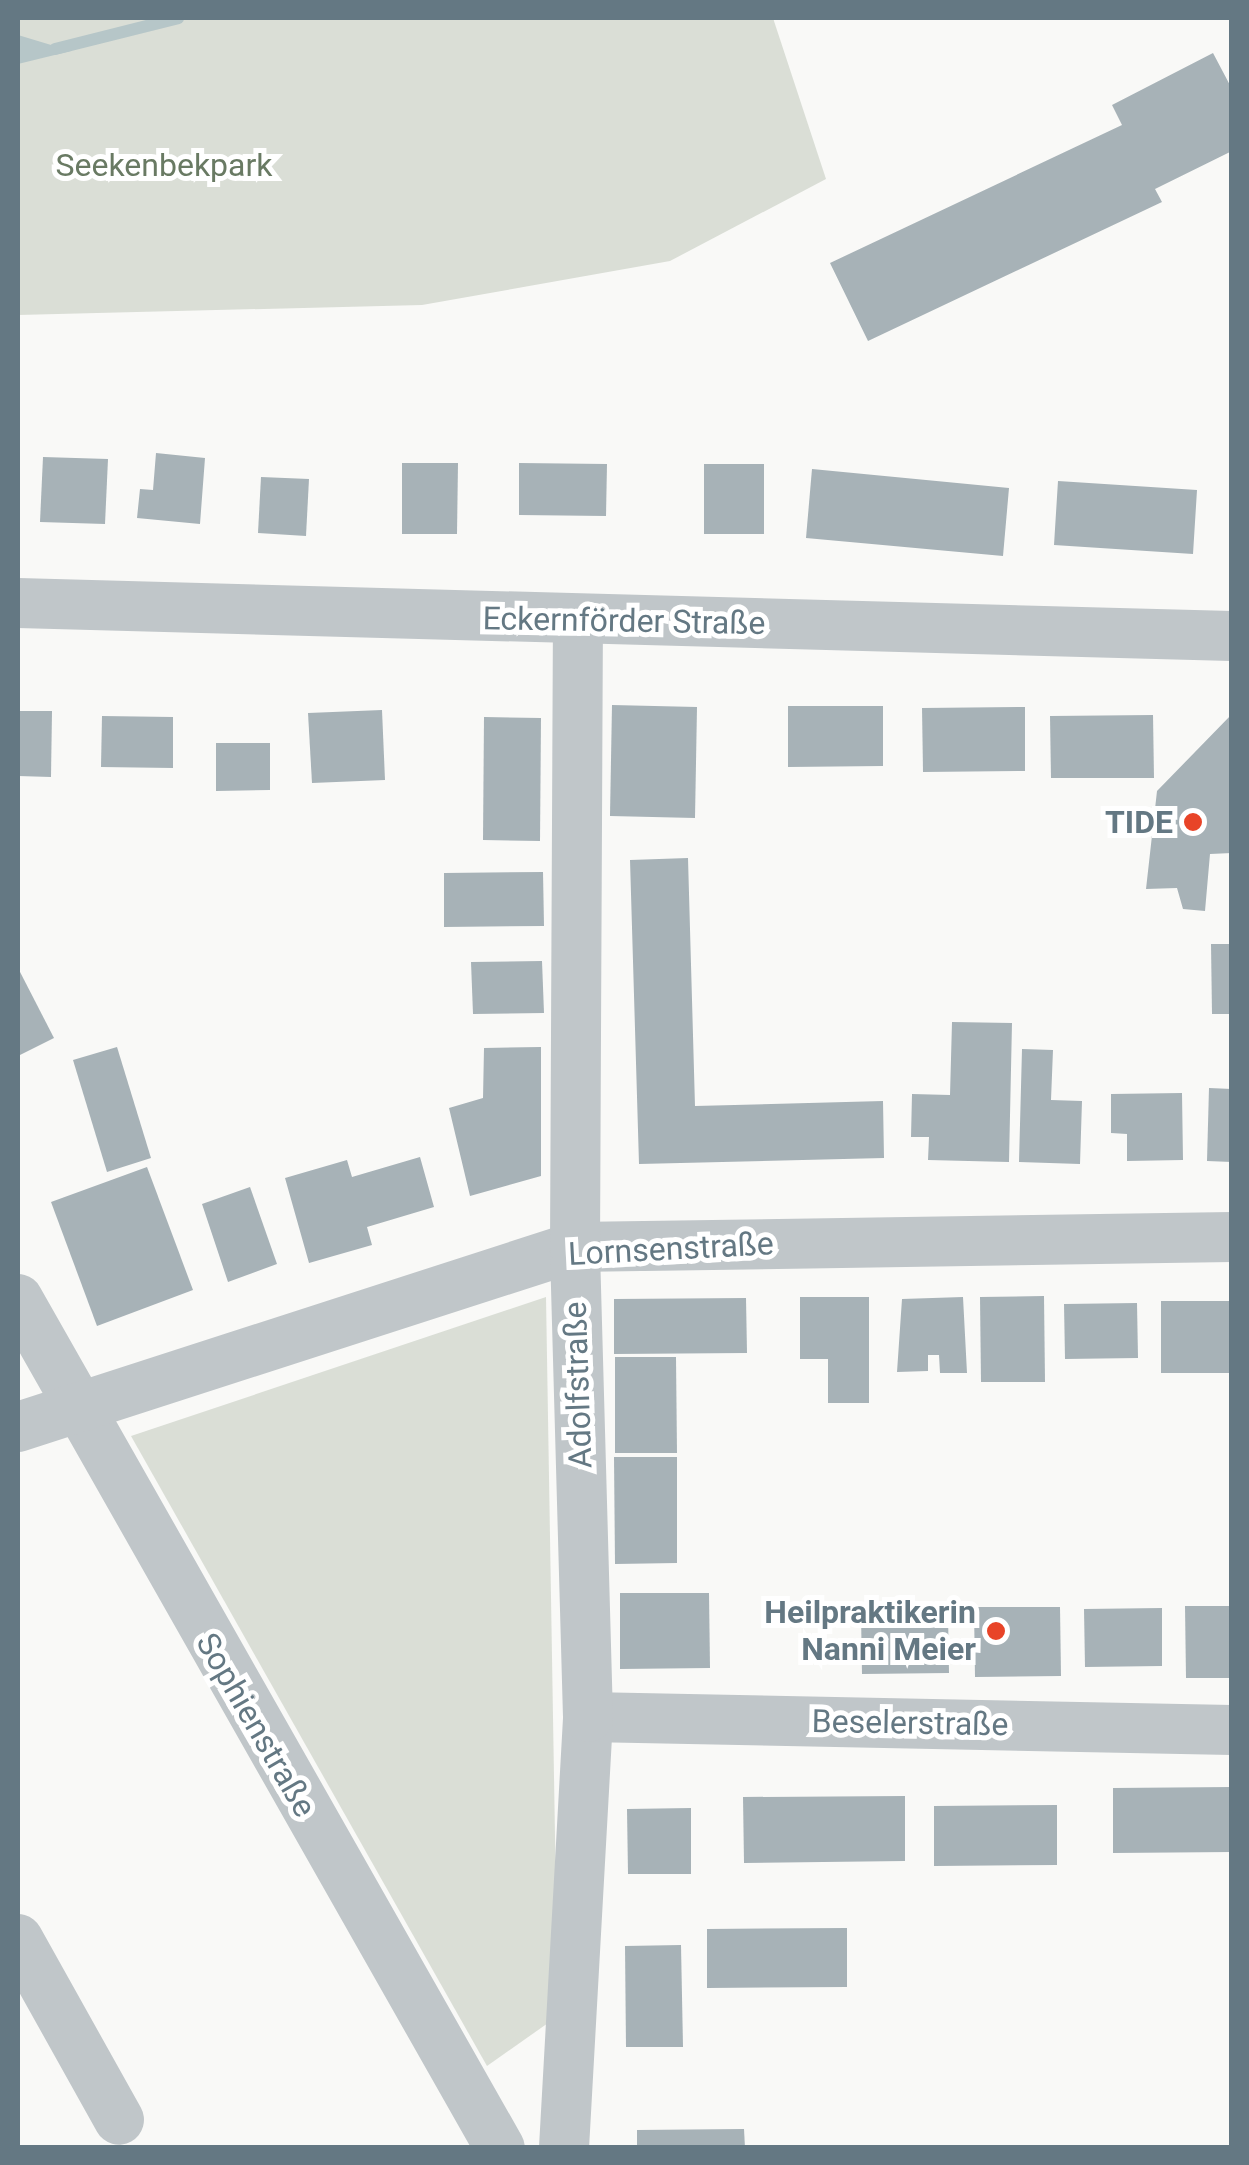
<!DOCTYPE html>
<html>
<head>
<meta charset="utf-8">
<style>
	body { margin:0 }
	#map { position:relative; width:1249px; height:2165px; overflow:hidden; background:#f9f9f7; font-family:Roboto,sans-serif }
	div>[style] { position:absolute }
	.green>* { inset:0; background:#daded6 }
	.water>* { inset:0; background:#b6c6c8 }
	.stream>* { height:12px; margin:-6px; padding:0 6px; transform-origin:6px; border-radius:6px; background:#b6c6c8 }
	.building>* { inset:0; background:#a7b2b7 }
	.minor>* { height:50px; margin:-25px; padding:0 25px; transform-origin:25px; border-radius:25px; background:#c0c6c9 }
	.dots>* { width:28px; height:28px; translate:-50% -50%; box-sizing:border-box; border:5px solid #fff; border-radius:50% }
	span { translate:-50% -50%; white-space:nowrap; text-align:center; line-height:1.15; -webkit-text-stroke:10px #fff; paint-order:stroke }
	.park-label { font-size:32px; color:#697a63 }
	.street-label { font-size:32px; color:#647883 }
	.poi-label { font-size:32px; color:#647883; font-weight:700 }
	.right { translate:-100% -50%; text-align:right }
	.frame { position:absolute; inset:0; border:20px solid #647883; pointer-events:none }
</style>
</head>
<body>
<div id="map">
	<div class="green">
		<i style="clip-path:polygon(18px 18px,773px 18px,826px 179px,670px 261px,422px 305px,18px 315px)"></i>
		<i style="clip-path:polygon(546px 1297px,558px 2016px,487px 2066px,131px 1436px)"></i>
	</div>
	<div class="water">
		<i style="clip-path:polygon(18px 35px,71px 51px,18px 64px)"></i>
	</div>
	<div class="stream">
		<i style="left:55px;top:49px;width:127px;rotate:-14.1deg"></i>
	</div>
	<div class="building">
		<i style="clip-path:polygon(1213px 53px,1232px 89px,1232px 151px,1155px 189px,1162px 202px,868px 341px,830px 263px,1122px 125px,1112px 105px)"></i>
		<i style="clip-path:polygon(156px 453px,205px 458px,200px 524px,137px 518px,140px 489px,153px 490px)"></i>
		<i style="clip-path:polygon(43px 457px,108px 459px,105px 524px,40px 522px)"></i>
		<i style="clip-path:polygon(402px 463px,458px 463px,457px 534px,402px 534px)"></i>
		<i style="clip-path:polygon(519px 463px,607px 464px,606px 516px,519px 515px)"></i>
		<i style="clip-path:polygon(704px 464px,764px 464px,764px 534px,704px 534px)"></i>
		<i style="clip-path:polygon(812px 469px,1009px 488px,1003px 556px,806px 538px)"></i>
		<i style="clip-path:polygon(261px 477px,309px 479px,306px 536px,258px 533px)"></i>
		<i style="clip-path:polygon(1058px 481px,1197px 490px,1193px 554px,1054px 545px)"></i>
		<i style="clip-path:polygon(612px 705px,697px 707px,695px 818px,610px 816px)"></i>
		<i style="clip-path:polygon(788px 706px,883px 706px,883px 766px,788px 767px)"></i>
		<i style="clip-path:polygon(1025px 707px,1025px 771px,923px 772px,922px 708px)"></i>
		<i style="clip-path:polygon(382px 710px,385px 780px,312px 783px,308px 713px)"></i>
		<i style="clip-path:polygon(18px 711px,52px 711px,51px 777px,18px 776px)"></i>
		<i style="clip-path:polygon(1232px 714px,1232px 853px,1210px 854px,1205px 911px,1183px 909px,1177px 888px,1146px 889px,1157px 791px)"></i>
		<i style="clip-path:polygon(1153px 715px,1154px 778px,1051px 778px,1050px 716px)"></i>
		<i style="clip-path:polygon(102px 716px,173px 717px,173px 768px,101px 767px)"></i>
		<i style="clip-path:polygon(484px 717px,541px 718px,540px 841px,483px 840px)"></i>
		<i style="clip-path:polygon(216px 743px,270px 743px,270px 790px,216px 791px)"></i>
		<i style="clip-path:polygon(688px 858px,695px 1106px,883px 1101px,884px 1158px,639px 1164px,630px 860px)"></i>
		<i style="clip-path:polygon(543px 872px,544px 926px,444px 927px,444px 873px)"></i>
		<i style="clip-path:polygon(1211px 944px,1232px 944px,1232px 1014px,1212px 1014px)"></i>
		<i style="clip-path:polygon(542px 961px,544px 1013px,473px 1014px,471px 962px)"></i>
		<i style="clip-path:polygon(18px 968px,54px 1038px,18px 1056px)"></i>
		<i style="clip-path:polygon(952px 1022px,1012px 1023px,1009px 1162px,928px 1160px,929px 1137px,911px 1137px,912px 1094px,950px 1095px)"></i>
		<i style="clip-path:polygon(117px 1047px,151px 1158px,107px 1172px,73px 1060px)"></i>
		<i style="clip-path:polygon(541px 1047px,541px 1176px,470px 1196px,449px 1108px,483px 1098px,484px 1048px)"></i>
		<i style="clip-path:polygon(1022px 1049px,1053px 1050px,1051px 1100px,1082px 1101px,1080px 1164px,1019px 1162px)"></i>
		<i style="clip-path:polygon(1209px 1088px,1232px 1089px,1232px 1162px,1207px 1161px)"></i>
		<i style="clip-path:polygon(1182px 1093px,1183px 1160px,1127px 1161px,1127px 1134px,1111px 1133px,1111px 1094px)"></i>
		<i style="clip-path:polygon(420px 1157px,434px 1207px,367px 1227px,372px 1245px,309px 1263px,285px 1178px,347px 1160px,352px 1177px)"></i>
		<i style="clip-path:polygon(147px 1167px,193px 1290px,97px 1326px,51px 1202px)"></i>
		<i style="clip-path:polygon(250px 1187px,277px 1264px,228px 1282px,202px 1204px)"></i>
		<i style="clip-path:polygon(1044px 1296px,1045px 1382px,981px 1382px,980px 1297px)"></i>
		<i style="clip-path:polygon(800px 1297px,869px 1297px,869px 1403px,828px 1403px,828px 1359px,800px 1359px)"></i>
		<i style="clip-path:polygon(963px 1297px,967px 1373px,940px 1373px,939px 1355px,928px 1355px,928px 1371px,897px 1372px,902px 1299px)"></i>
		<i style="clip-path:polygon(746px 1298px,747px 1353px,614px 1354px,614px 1299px)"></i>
		<i style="clip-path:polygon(1161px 1301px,1232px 1301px,1232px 1373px,1161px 1373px)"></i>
		<i style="clip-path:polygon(1137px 1303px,1138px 1358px,1065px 1359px,1064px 1304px)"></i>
		<i style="clip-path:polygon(615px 1357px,676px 1357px,677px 1453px,615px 1453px)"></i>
		<i style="clip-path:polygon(614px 1457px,677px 1457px,677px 1563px,615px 1564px)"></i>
		<i style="clip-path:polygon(620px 1593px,709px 1593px,710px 1668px,620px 1669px)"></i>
		<i style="clip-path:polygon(1185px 1606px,1232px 1606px,1232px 1678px,1186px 1678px)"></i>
		<i style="clip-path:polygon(974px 1607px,1060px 1607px,1061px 1676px,975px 1677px)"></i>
		<i style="clip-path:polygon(1162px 1608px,1162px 1666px,1085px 1667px,1084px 1609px)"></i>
		<i style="clip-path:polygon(948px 1613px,949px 1673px,862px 1674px,861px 1614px)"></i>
		<i style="clip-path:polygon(1232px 1787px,1232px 1852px,1113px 1853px,1113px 1788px)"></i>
		<i style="clip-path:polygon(905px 1796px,905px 1861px,744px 1863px,743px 1797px)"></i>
		<i style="clip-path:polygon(1057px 1805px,1057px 1865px,934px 1866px,934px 1806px)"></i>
		<i style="clip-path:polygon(691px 1808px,691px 1874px,628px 1874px,627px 1809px)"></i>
		<i style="clip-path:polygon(847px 1928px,847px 1987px,707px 1988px,707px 1929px)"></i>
		<i style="clip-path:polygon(681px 1945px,683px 2047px,626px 2047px,625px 1946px)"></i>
		<i style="clip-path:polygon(744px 2129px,745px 2148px,637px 2148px,637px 2130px)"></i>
	</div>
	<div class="minor">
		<i style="left:18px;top:603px;width:1214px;rotate:1.56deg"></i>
		<i style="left:18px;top:1299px;width:976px;rotate:60.42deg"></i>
		<i style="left:18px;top:1427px;width:585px;rotate:-17.91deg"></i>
		<i style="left:575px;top:1247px;width:657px;rotate:-0.87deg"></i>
		<i style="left:588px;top:1717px;width:644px;rotate:1.16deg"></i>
		<i style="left:18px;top:1939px;width:207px;rotate:60.8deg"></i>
		<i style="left:564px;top:2148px;width:432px;rotate:-86.8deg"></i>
		<i style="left:588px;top:1717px;width:470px;rotate:-91.6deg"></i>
		<i style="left:575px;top:1247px;width:626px;rotate:-89.73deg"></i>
	</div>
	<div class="dots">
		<i style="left:1193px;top:822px;background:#e84428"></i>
		<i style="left:996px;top:1631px;background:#e84428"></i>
	</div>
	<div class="park-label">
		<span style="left:164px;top:165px">Seekenbekpark</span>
	</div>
	<div class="street-label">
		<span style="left:624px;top:621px;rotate:1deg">Eckernförder Straße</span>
		<span style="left:671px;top:1249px;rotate:-3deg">Lornsenstraße</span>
		<span style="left:578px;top:1385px;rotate:-92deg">Adolfstraße</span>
		<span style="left:910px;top:1723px;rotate:1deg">Beselerstraße</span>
		<span style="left:256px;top:1725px;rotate:60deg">Sophienstraße</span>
	</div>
	<div class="poi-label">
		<span class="right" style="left:1173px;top:822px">TIDE</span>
		<span class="right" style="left:976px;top:1631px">Heilpraktikerin<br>Nanni Meier</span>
	</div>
	<div class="frame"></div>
</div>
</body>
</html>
